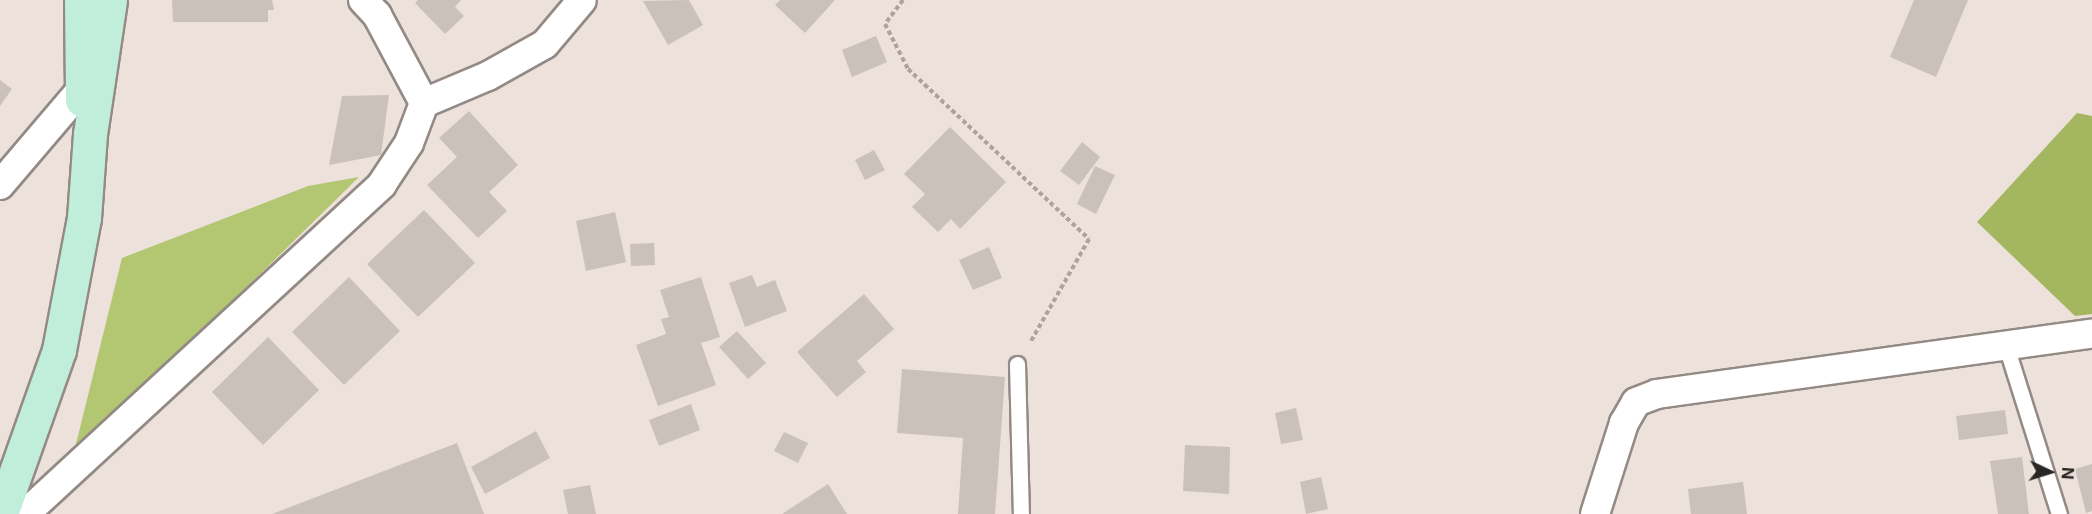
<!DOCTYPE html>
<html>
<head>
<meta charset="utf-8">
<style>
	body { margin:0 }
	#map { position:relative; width:2092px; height:514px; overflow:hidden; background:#ece1db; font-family:Inter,sans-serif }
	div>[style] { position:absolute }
	.green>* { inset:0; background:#b3c671 }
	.forest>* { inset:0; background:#a4b760 }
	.building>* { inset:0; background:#cbc1bb }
	.path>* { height:4px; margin-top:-2px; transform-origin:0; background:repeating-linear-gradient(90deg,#aca39e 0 4.5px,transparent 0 7.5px) }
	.roads { filter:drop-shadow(2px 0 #948a85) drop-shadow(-2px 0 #948a85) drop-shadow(0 2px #948a85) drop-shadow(0 -2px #948a85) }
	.service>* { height:15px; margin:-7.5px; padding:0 7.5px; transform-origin:7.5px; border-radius:7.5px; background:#fff }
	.minor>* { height:28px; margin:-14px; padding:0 14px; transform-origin:14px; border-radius:14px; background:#fff }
	.secondary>* { height:33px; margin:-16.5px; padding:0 16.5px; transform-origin:16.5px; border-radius:16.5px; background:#c1eeda }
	span { translate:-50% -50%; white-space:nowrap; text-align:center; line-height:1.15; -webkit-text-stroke:6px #ece1db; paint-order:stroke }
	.north { position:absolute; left:2020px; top:442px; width:60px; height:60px; -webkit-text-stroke:4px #ece1db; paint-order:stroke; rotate:94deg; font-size:16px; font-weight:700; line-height:24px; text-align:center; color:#2a2624 }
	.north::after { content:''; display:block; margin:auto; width:21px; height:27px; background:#2a2624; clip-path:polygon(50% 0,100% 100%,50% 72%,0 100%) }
</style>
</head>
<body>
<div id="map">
	<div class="green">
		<i style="clip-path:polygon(359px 177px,148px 384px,74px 452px,122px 258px,308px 186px)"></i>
	</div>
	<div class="forest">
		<i style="clip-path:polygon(2077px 113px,2092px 116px,2092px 314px,2075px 316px,1977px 222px)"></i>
	</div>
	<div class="building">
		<i style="clip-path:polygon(172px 0,272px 0,274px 10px,268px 10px,268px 22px,173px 22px)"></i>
		<i style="clip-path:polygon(418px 0,461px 0,455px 7px,464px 16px,445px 34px,415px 3px)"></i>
		<i style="clip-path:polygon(689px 0,703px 25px,668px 45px,643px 1px)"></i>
		<i style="clip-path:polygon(780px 0,835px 0,805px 33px,775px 5px)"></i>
		<i style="clip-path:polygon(1914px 0,1968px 0,1936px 77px,1890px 57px)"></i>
		<i style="clip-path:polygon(876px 36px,887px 62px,852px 77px,842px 50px)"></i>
		<i style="clip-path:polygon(0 80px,12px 89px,0 106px)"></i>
		<i style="clip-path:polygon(389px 95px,381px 155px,329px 165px,342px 96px)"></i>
		<i style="clip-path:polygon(469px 111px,518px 165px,489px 192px,507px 211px,478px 238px,427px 185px,457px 157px,439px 138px)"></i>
		<i style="clip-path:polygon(950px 127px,1006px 182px,960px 229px,951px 219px,938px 232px,912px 207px,925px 194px,904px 174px)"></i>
		<i style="clip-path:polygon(1082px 142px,1100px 157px,1079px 185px,1060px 171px)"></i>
		<i style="clip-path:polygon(874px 150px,885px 170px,865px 180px,855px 160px)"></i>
		<i style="clip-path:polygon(1095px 166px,1115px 175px,1096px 214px,1077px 204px)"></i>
		<i style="clip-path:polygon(424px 210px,475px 263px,418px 317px,367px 264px)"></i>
		<i style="clip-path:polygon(615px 212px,626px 262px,586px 271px,576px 221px)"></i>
		<i style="clip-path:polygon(654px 243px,655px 265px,631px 266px,630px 244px)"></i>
		<i style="clip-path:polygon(989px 247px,1002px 278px,973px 290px,959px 260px)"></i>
		<i style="clip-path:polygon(752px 275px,757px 287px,775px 280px,787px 311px,745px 327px,729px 283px)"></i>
		<i style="clip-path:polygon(349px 277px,400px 331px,344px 385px,292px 332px)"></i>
		<i style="clip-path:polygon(701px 277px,720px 337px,701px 343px,716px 385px,658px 406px,636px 345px,666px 334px,661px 319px,669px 317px,660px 290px)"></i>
		<i style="clip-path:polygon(864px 294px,894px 329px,857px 361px,866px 372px,837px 397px,797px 352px)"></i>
		<i style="clip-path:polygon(737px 331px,766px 363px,748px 379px,719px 347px)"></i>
		<i style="clip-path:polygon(268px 337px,319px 390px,263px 445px,212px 392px)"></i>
		<i style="clip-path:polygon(902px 369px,1005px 377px,995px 514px,958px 514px,963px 438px,897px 433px)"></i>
		<i style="clip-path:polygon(691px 404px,700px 430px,659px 446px,649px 420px)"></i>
		<i style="clip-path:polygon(1296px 408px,1303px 440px,1281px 444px,1275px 413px)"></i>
		<i style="clip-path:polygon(2005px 410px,2008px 434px,1959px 440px,1956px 416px)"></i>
		<i style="clip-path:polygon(536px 431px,550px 458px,485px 494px,471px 467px)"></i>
		<i style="clip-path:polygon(784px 432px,808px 443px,798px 463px,774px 451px)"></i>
		<i style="clip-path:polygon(457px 443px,484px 514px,272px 514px)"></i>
		<i style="clip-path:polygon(1185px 445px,1230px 447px,1229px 494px,1183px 491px)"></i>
		<i style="clip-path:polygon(2022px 457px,2029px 514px,1998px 514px,1990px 461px)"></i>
		<i style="clip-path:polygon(2092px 464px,2092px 511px,2086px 513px,2075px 469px)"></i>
		<i style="clip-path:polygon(1321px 477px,1328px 509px,1306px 514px,1300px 482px)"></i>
		<i style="clip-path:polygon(1743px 482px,1747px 514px,1691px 514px,1688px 489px)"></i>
		<i style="clip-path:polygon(828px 484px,847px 514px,782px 514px)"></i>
		<i style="clip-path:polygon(590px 485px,596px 514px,568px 514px,563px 490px)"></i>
	</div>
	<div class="path">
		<i style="left:903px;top:0;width:30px;rotate:127deg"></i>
		<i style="left:885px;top:24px;width:51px;rotate:62.9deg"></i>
		<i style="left:908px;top:69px;width:248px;rotate:43.2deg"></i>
		<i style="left:1089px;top:239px;width:120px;rotate:119.6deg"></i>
	</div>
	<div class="roads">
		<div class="service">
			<i style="left:2006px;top:346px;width:176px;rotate:72.5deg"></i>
			<i style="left:1017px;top:364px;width:150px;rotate:88.5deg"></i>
		</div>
		<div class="minor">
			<i style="left:363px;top:0;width:21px;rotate:47deg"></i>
			<i style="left:377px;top:15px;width:100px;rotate:61.9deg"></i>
			<i style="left:424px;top:103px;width:69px;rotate:-22.9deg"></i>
			<i style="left:488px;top:76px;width:65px;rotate:-29.3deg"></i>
			<i style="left:545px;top:44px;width:57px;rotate:-49.9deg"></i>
			<i style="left:0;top:185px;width:123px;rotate:-49.6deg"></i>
			<i style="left:25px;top:514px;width:486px;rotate:-42.7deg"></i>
			<i style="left:382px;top:184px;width:49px;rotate:-56.6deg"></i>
			<i style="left:409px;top:143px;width:43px;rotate:-69.4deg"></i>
			<i style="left:1595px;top:514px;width:96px;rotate:-72.3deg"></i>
			<i style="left:1624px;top:423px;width:24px;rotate:-60deg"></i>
			<i style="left:1636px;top:402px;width:22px;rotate:-21deg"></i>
			<i style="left:1657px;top:394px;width:439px;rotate:-7.9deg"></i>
		</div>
		<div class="secondary">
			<i style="left:81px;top:0;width:100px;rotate:89.4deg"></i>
			<i style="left:1px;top:514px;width:174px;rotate:-70.5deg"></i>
			<i style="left:59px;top:350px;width:134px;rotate:-79.3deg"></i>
			<i style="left:84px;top:218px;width:84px;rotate:-85.9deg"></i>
			<i style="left:90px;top:134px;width:135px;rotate:-81.5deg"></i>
		</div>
	</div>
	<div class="north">N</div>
</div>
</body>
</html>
